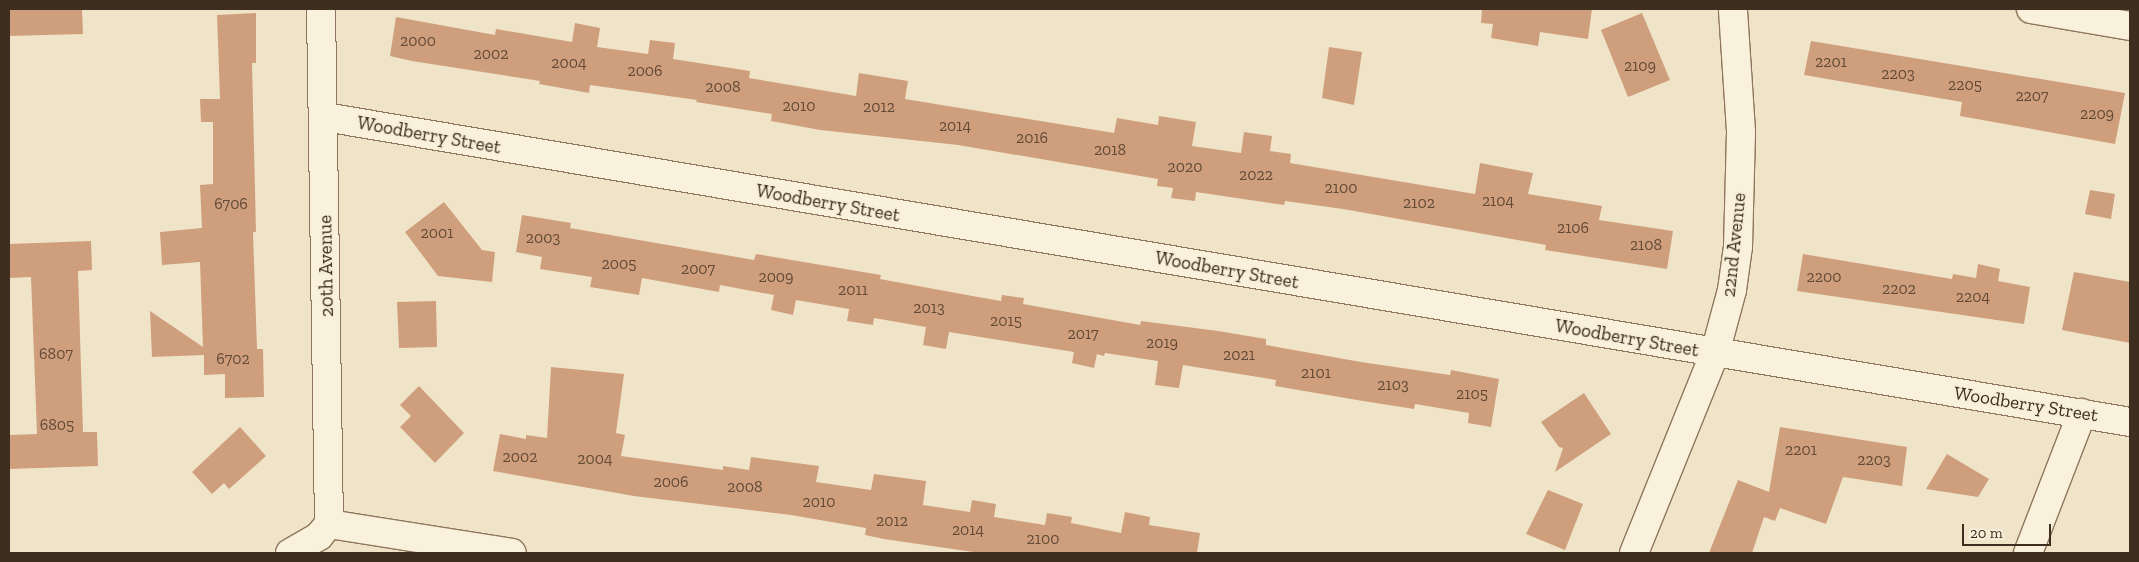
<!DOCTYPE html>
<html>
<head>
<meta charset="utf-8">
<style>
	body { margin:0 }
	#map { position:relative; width:2139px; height:562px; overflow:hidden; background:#f0e4c8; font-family:"Zilla Slab",serif }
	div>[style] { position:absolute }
	.building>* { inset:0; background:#cf9f7d }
	.roads { filter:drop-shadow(1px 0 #8d765c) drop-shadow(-1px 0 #8d765c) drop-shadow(0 1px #8d765c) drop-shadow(0 -1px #8d765c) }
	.street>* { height:28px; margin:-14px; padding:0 14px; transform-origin:14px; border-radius:14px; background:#faf1dc }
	span { translate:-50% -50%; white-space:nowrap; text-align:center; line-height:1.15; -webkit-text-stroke:4px #f7eed8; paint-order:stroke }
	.number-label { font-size:16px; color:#624a37 }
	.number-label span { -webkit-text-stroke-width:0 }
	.street-label { font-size:19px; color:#3d2e20 }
	.frame { position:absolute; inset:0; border:10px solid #3d2e20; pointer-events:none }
	.scale { position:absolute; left:1962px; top:524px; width:89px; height:22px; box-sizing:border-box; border:2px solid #3d2e20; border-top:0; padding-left:6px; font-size:15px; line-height:18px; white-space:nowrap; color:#3d2e20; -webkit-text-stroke:4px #f7eed8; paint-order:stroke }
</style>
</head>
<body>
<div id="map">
	<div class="building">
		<i style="clip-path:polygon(9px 9px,82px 9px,83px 34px,9px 36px)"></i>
		<i style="clip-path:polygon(1482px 9px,1592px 9px,1588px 39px,1540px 32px,1538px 46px,1491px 38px,1493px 24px,1481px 23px)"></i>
		<i style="clip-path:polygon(256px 13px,256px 63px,252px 63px,256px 232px,253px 232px,257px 349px,263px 349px,264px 397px,225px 398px,225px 374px,204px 375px,204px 355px,152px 357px,150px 311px,203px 347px,200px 262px,162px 265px,160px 232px,202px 228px,200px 185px,213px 184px,213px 122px,201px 122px,200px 99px,220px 99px,217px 15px)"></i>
		<i style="clip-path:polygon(1642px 13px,1670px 80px,1628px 97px,1601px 30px)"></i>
		<i style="clip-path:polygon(396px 17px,495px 35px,496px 29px,572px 42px,575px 23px,600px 28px,597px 47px,648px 54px,650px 40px,675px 43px,673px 59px,750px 71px,749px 78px,856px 96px,859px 73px,908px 81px,905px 99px,1114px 133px,1117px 118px,1158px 125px,1159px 116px,1196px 122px,1192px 146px,1241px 153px,1244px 132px,1272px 136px,1270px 151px,1291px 154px,1290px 163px,1475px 194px,1480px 163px,1533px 173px,1528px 194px,1602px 206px,1599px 220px,1673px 231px,1667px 269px,1545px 250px,1546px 245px,1343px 209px,1285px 201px,1284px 205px,1196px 192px,1195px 201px,1171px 198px,1173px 188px,1157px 186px,1158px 179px,958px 145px,820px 130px,771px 121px,772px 114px,696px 102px,697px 100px,590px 85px,589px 93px,539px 84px,540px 81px,412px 61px,390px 56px)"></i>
		<i style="clip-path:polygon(1811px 41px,2125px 93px,2115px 144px,1960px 116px,1962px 102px,1804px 75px)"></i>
		<i style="clip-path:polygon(1329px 47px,1362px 52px,1354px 105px,1322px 98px)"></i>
		<i style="clip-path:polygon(2090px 190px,2115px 194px,2111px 219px,2085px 214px)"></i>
		<i style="clip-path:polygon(444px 202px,482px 250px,495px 252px,492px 282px,438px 276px,405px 232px)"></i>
		<i style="clip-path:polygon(522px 215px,571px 223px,570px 228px,754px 260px,756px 254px,881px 275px,880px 279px,978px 297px,1001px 301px,1002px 295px,1024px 298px,1023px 304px,1140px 325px,1141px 321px,1218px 331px,1266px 339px,1266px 345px,1361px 362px,1450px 375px,1451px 370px,1499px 379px,1491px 427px,1468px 423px,1469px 413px,1415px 404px,1414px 409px,1363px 401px,1275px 386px,1276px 380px,1183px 365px,1179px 388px,1155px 385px,1158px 361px,1105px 353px,1104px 356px,1097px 354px,1094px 368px,1072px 363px,1074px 352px,949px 332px,946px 349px,923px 345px,926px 327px,874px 318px,873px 325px,847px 321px,849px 309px,796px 300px,793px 315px,771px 310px,774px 295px,720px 285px,719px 292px,642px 278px,639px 295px,590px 287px,592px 277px,540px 269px,542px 257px,516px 252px)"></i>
		<i style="clip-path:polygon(91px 241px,92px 270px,78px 271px,83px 432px,97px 432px,98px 466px,9px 469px,9px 435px,37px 434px,31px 277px,9px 278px,9px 244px)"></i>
		<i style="clip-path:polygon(1803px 254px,1952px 279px,1953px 274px,1976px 278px,1978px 264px,2000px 269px,1998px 281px,2030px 287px,2024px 324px,1797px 291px)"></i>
		<i style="clip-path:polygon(2074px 272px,2130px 282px,2130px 343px,2062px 330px)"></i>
		<i style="clip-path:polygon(436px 301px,437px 347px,399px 348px,397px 302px)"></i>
		<i style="clip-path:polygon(551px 367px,624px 374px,616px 433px,625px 435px,621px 456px,723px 470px,723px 466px,749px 470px,751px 457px,819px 466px,816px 482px,871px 490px,874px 474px,926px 481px,923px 505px,970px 512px,972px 500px,996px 504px,994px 517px,1045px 525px,1047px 513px,1072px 517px,1071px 523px,1121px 533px,1125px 512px,1150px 517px,1149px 525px,1200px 533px,1197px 553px,980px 553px,884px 539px,865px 535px,866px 528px,791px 515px,634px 496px,493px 471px,500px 434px,526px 439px,526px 435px,547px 438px)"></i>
		<i style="clip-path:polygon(419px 386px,464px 433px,435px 463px,400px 427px,411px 416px,400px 405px)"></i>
		<i style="clip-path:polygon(1584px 393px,1611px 434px,1555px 472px,1563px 448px,1559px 447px,1541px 422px)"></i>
		<i style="clip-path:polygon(240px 427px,266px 456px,229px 489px,224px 483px,212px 494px,192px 472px)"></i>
		<i style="clip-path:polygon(1780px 427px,1907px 447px,1902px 486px,1843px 477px,1826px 524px,1780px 508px,1775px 521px,1764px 517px,1752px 553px,1709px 553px,1738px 480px,1769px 492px)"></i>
		<i style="clip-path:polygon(1947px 454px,1989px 479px,1978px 497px,1926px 489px)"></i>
		<i style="clip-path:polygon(1548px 490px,1583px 504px,1565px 550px,1526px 534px)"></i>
	</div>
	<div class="roads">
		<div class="street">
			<i style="left:321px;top:9px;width:515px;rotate:89.11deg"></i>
			<i style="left:2031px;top:9px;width:100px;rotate:9.7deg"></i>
			<i style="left:325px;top:117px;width:1831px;rotate:9.59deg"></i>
			<i style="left:290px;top:553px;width:34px;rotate:-30deg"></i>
			<i style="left:319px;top:536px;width:16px;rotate:-50deg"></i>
			<i style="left:329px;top:524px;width:185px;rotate:9deg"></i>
			<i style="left:1634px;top:553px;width:216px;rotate:-68deg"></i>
			<i style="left:1715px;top:353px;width:65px;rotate:-74.9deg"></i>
			<i style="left:1732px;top:290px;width:43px;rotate:-82.1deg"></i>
			<i style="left:1738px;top:247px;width:116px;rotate:-88.5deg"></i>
			<i style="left:1741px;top:131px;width:122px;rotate:-93.8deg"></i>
			<i style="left:2028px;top:553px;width:150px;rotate:-68.9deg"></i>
		</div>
	</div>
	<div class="number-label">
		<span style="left:418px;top:41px">2000</span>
		<span style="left:491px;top:54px">2002</span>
		<span style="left:1831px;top:62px">2201</span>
		<span style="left:569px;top:63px">2004</span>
		<span style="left:1640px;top:66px">2109</span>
		<span style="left:645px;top:71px">2006</span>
		<span style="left:1898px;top:74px">2203</span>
		<span style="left:1965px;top:85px">2205</span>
		<span style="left:723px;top:87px">2008</span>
		<span style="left:2032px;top:96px">2207</span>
		<span style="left:799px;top:106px">2010</span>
		<span style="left:879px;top:107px">2012</span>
		<span style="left:2097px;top:114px">2209</span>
		<span style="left:955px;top:126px">2014</span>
		<span style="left:1032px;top:138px">2016</span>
		<span style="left:1110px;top:150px">2018</span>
		<span style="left:1185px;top:167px">2020</span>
		<span style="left:1256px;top:175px">2022</span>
		<span style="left:1341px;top:188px">2100</span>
		<span style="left:1498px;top:201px">2104</span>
		<span style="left:1419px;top:203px">2102</span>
		<span style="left:231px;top:204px">6706</span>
		<span style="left:1573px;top:228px">2106</span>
		<span style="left:437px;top:233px">2001</span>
		<span style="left:543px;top:238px">2003</span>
		<span style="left:1646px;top:245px">2108</span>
		<span style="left:619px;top:264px">2005</span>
		<span style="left:698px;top:269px">2007</span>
		<span style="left:776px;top:277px">2009</span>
		<span style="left:1824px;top:277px">2200</span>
		<span style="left:1899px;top:289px">2202</span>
		<span style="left:853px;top:290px">2011</span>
		<span style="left:1973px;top:297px">2204</span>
		<span style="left:929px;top:308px">2013</span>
		<span style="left:1006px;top:321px">2015</span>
		<span style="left:1083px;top:334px">2017</span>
		<span style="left:1162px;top:343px">2019</span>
		<span style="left:56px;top:354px">6807</span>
		<span style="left:1239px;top:355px">2021</span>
		<span style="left:233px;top:359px">6702</span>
		<span style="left:1316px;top:373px">2101</span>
		<span style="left:1393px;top:385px">2103</span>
		<span style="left:1472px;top:394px">2105</span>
		<span style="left:57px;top:425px">6805</span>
		<span style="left:1801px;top:450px">2201</span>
		<span style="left:520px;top:457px">2002</span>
		<span style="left:595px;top:459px">2004</span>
		<span style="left:1874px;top:460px">2203</span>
		<span style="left:671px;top:482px">2006</span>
		<span style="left:745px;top:487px">2008</span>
		<span style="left:819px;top:502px">2010</span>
		<span style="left:892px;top:521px">2012</span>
		<span style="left:968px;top:530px">2014</span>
		<span style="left:1043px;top:539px">2100</span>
	</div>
	<div class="street-label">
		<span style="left:429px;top:135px;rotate:10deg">Woodberry Street</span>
		<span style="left:828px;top:203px;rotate:10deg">Woodberry Street</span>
		<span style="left:1734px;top:245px;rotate:-84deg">22nd Avenue</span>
		<span style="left:326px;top:266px;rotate:-91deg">20th Avenue</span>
		<span style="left:1227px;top:270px;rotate:10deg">Woodberry Street</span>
		<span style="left:1627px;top:338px;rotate:10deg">Woodberry Street</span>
		<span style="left:2026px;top:404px;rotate:9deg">Woodberry Street</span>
	</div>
	<div class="frame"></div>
	<div class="scale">20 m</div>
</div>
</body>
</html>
